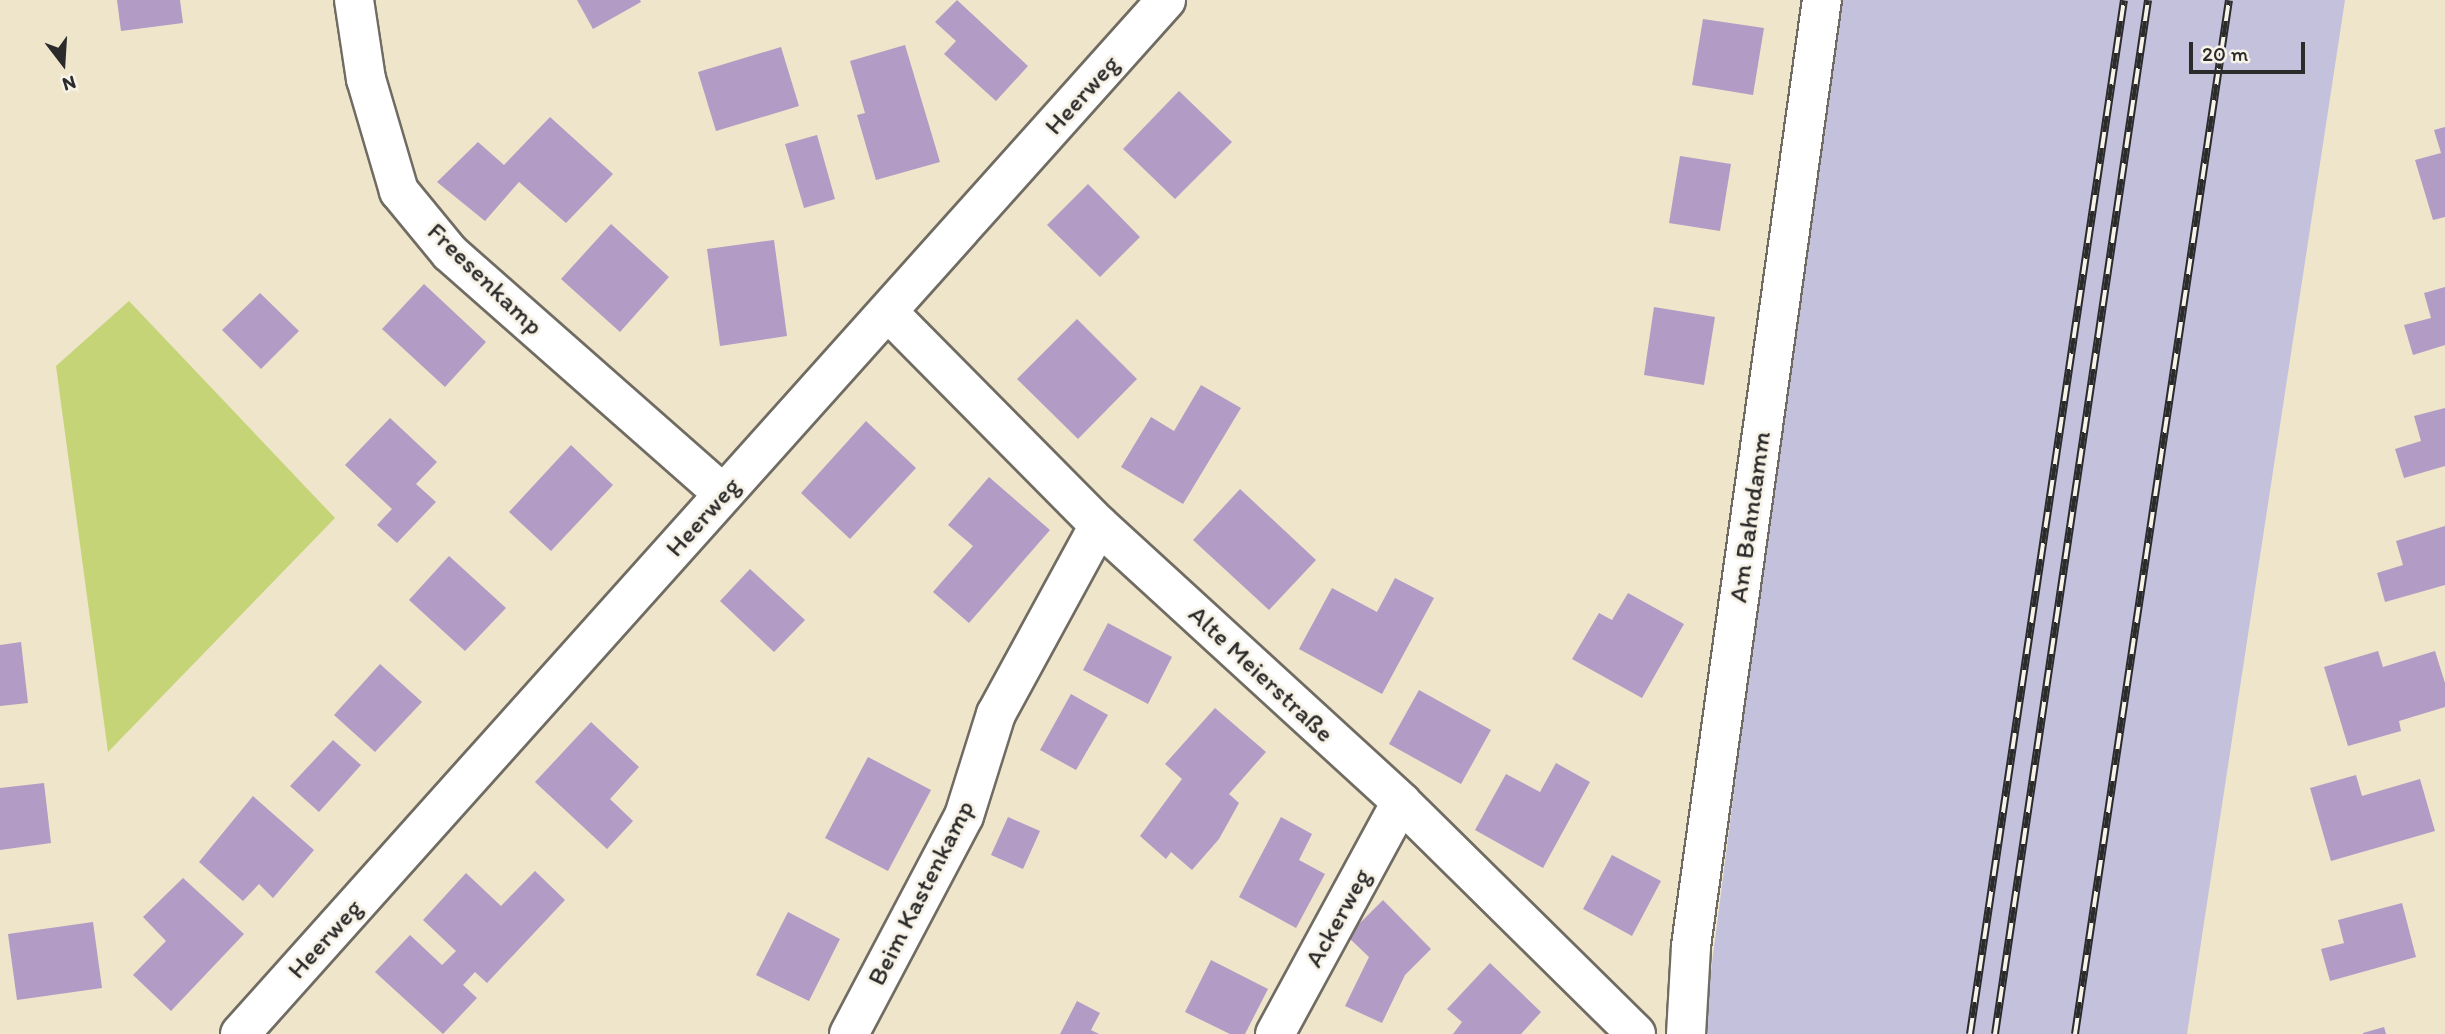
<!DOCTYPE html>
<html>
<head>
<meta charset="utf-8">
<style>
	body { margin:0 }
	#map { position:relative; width:2445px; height:1034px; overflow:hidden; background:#efe5ca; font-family:Itim,sans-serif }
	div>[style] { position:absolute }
	.industrial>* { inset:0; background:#c3c1dc }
	.green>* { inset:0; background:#c4d476 }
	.building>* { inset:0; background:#b29bc4 }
	.roads { filter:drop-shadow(2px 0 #706c63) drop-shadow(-2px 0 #706c63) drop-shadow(0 2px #706c63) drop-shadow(0 -2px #706c63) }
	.minor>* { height:38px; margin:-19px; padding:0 19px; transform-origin:19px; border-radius:19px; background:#fff }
	.rail>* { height:8px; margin-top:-4px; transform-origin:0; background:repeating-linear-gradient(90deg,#f7f3e8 0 16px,#2b2b2b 0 32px); box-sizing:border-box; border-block:2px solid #2b2b2b }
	span { translate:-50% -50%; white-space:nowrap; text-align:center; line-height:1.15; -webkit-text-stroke:6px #f7f3e8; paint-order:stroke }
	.street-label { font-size:26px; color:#2b2b2b }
	.north { position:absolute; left:28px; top:28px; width:70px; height:70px; -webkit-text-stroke:5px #f7f3e8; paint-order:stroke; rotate:163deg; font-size:19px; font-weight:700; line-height:28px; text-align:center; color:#2b2b2b }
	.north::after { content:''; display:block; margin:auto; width:24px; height:32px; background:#2b2b2b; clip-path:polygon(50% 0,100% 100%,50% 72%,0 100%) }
	.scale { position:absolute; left:2189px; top:42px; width:116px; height:32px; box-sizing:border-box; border:4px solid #2b2b2b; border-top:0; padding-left:9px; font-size:21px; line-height:24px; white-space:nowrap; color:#2b2b2b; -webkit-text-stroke:5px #f7f3e8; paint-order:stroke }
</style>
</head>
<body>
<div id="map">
	<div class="industrial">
		<i style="clip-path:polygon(1835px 0,2345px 0,2187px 1034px,1703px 1034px)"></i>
	</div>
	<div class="green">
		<i style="clip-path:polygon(129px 301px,335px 518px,108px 752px,56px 366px)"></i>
	</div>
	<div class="building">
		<i style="clip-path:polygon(117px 0,180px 0,183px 23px,121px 31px)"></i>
		<i style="clip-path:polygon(577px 0,640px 0,641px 2px,593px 29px)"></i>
		<i style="clip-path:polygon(957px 0,1028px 66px,996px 101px,944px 54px,956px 41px,935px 22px)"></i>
		<i style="clip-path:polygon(1703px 19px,1764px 28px,1753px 95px,1692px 85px)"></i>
		<i style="clip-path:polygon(905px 45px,940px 162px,876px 180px,857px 115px,865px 113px,850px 61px)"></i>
		<i style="clip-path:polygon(781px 47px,799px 106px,716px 131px,698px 72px)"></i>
		<i style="clip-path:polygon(1179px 91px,1232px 142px,1175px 199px,1123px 149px)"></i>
		<i style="clip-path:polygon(550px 117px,613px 174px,566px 223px,519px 182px,485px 221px,437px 182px,478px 142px,504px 165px)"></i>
		<i style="clip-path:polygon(2445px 127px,2445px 217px,2433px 220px,2415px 160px,2441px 153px,2434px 130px)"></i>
		<i style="clip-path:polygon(817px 135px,835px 199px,804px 208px,785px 144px)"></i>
		<i style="clip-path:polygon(1680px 156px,1731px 164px,1720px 231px,1669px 223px)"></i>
		<i style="clip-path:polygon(1088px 184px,1140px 237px,1100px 277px,1047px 225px)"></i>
		<i style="clip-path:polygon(611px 224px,669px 277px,620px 332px,561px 279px)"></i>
		<i style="clip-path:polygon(774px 240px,787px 336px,720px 346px,707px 249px)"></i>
		<i style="clip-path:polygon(424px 284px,486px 342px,445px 387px,382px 329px)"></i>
		<i style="clip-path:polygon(2445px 287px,2445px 345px,2413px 355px,2404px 325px,2431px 318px,2424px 293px)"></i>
		<i style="clip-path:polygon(260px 293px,299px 331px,261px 369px,222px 330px)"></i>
		<i style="clip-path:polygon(1654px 307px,1715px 317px,1704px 385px,1644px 375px)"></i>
		<i style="clip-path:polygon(1077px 319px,1137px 379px,1078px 439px,1017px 379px)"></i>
		<i style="clip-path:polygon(1201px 385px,1241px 408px,1183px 504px,1121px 467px,1151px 417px,1174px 431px)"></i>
		<i style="clip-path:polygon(2445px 408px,2445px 466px,2404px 478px,2395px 449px,2421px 441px,2414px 416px)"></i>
		<i style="clip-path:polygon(390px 418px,437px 462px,416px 484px,436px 502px,397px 543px,377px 525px,392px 509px,345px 465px)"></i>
		<i style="clip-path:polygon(866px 421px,916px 468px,850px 539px,801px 493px)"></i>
		<i style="clip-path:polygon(571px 445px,613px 485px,551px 551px,509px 512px)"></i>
		<i style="clip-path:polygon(989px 477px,1050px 530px,969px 623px,933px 592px,973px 546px,948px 525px)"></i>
		<i style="clip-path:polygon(1240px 489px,1316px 560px,1269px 610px,1193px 540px)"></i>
		<i style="clip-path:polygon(2445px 526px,2445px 585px,2385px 602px,2377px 573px,2403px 565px,2396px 541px)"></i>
		<i style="clip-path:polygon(449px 556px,506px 608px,465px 651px,409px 600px)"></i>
		<i style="clip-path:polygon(750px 569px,805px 620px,774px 652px,720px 601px)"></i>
		<i style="clip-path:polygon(1395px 578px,1434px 598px,1382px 694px,1299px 649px,1332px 588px,1377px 612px)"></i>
		<i style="clip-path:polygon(1628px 593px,1684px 624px,1642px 698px,1572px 659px,1599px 613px,1612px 620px)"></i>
		<i style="clip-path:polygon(1108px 623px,1172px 657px,1148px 704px,1083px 670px)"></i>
		<i style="clip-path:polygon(21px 642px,28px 703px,0 706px,0 645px)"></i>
		<i style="clip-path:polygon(2378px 651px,2383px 667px,2435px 651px,2445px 683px,2445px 707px,2399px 721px,2401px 731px,2348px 746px,2324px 667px)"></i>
		<i style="clip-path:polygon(380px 664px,422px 702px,375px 752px,334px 715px)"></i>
		<i style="clip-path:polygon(1419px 690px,1491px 730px,1461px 784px,1389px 744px)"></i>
		<i style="clip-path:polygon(1071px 694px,1108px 715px,1076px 770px,1040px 750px)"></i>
		<i style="clip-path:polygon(1215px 708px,1266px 752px,1229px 794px,1239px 803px,1219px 839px,1192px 870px,1171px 852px,1166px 859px,1140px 836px,1182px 779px,1165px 764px)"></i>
		<i style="clip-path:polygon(591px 722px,639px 767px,610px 799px,633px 821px,607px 849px,535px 782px)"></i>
		<i style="clip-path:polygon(333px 740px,361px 765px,319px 812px,290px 786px)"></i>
		<i style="clip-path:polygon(868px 757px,931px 790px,888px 871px,825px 838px)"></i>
		<i style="clip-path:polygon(1556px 763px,1590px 782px,1543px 868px,1475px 830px,1506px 774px,1540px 792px)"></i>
		<i style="clip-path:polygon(2356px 775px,2362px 796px,2420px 779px,2435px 831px,2331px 861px,2310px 788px)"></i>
		<i style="clip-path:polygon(44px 783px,51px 843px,0 850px,0 788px)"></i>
		<i style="clip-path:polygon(253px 796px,314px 850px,273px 898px,259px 884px,243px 901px,199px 862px)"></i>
		<i style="clip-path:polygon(1008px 817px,1040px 831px,1023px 869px,991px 855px)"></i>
		<i style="clip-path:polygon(1281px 817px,1312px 834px,1299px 860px,1325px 874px,1296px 928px,1239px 897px)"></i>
		<i style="clip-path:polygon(1612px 855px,1661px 881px,1632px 936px,1583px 909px)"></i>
		<i style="clip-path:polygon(535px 871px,565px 900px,487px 983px,475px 972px,463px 985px,477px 998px,443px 1034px,375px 972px,410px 935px,442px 965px,456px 951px,423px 920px,466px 873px,501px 906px)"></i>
		<i style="clip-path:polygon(183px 878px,244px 934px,171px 1011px,133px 975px,166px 941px,143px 917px)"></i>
		<i style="clip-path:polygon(1383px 900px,1431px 949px,1405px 975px,1382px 1023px,1345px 1006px,1369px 957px,1347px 936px)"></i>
		<i style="clip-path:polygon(2402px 903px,2416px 957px,2330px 981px,2321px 949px,2344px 943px,2338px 920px)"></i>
		<i style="clip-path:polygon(788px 912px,840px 939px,809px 1001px,756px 975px)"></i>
		<i style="clip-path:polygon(93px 922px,102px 988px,17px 1000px,8px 934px)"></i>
		<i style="clip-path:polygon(1211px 960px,1268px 989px,1245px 1034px,1230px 1034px,1185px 1012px)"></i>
		<i style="clip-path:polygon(1490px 963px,1541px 1012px,1521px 1034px,1453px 1034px,1462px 1022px,1447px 1009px)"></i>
		<i style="clip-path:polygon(1077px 1001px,1100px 1013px,1091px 1030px,1099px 1034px,1060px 1034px)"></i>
		<i style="clip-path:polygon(2384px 1027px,2386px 1034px,2363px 1034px,2363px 1033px)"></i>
	</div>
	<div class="roads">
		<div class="minor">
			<i style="left:354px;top:0;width:80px;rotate:81.4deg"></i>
			<i style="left:366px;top:79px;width:117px;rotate:73.6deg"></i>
			<i style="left:399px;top:191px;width:80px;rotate:50.6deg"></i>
			<i style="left:450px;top:253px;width:364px;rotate:41.4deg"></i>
			<i style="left:888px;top:312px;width:300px;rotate:45.3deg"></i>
			<i style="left:1099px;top:525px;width:410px;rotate:42.5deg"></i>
			<i style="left:1401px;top:802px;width:330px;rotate:44.6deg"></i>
			<i style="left:240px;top:1034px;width:1388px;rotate:-48.15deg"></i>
			<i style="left:849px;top:1034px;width:246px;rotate:-62.2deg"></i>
			<i style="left:964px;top:816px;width:107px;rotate:-72.6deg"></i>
			<i style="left:996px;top:714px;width:215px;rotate:-61.4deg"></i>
			<i style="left:1275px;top:1034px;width:264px;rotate:-61.5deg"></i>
			<i style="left:1686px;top:1034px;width:88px;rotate:-86.7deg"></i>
			<i style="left:1691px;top:946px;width:955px;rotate:-82.12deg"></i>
		</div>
	</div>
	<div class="rail">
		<i style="left:1970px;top:1034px;width:1045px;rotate:-81.53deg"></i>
		<i style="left:1995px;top:1034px;width:1045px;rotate:-81.58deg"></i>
		<i style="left:2075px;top:1034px;width:1045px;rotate:-81.53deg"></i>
	</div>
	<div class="street-label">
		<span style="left:1082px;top:95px;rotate:-48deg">Heerweg</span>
		<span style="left:485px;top:279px;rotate:44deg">Freesenkamp</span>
		<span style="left:703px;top:517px;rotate:-48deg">Heerweg</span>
		<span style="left:1750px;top:517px;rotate:-82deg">Am Bahndamm</span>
		<span style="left:1261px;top:674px;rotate:43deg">Alte Meierstraße</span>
		<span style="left:921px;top:893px;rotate:-63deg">Beim Kastenkamp</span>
		<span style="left:1338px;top:918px;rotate:-61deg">Ackerweg</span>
		<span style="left:325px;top:939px;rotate:-48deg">Heerweg</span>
	</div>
	<div class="north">N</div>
	<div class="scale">20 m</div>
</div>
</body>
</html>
